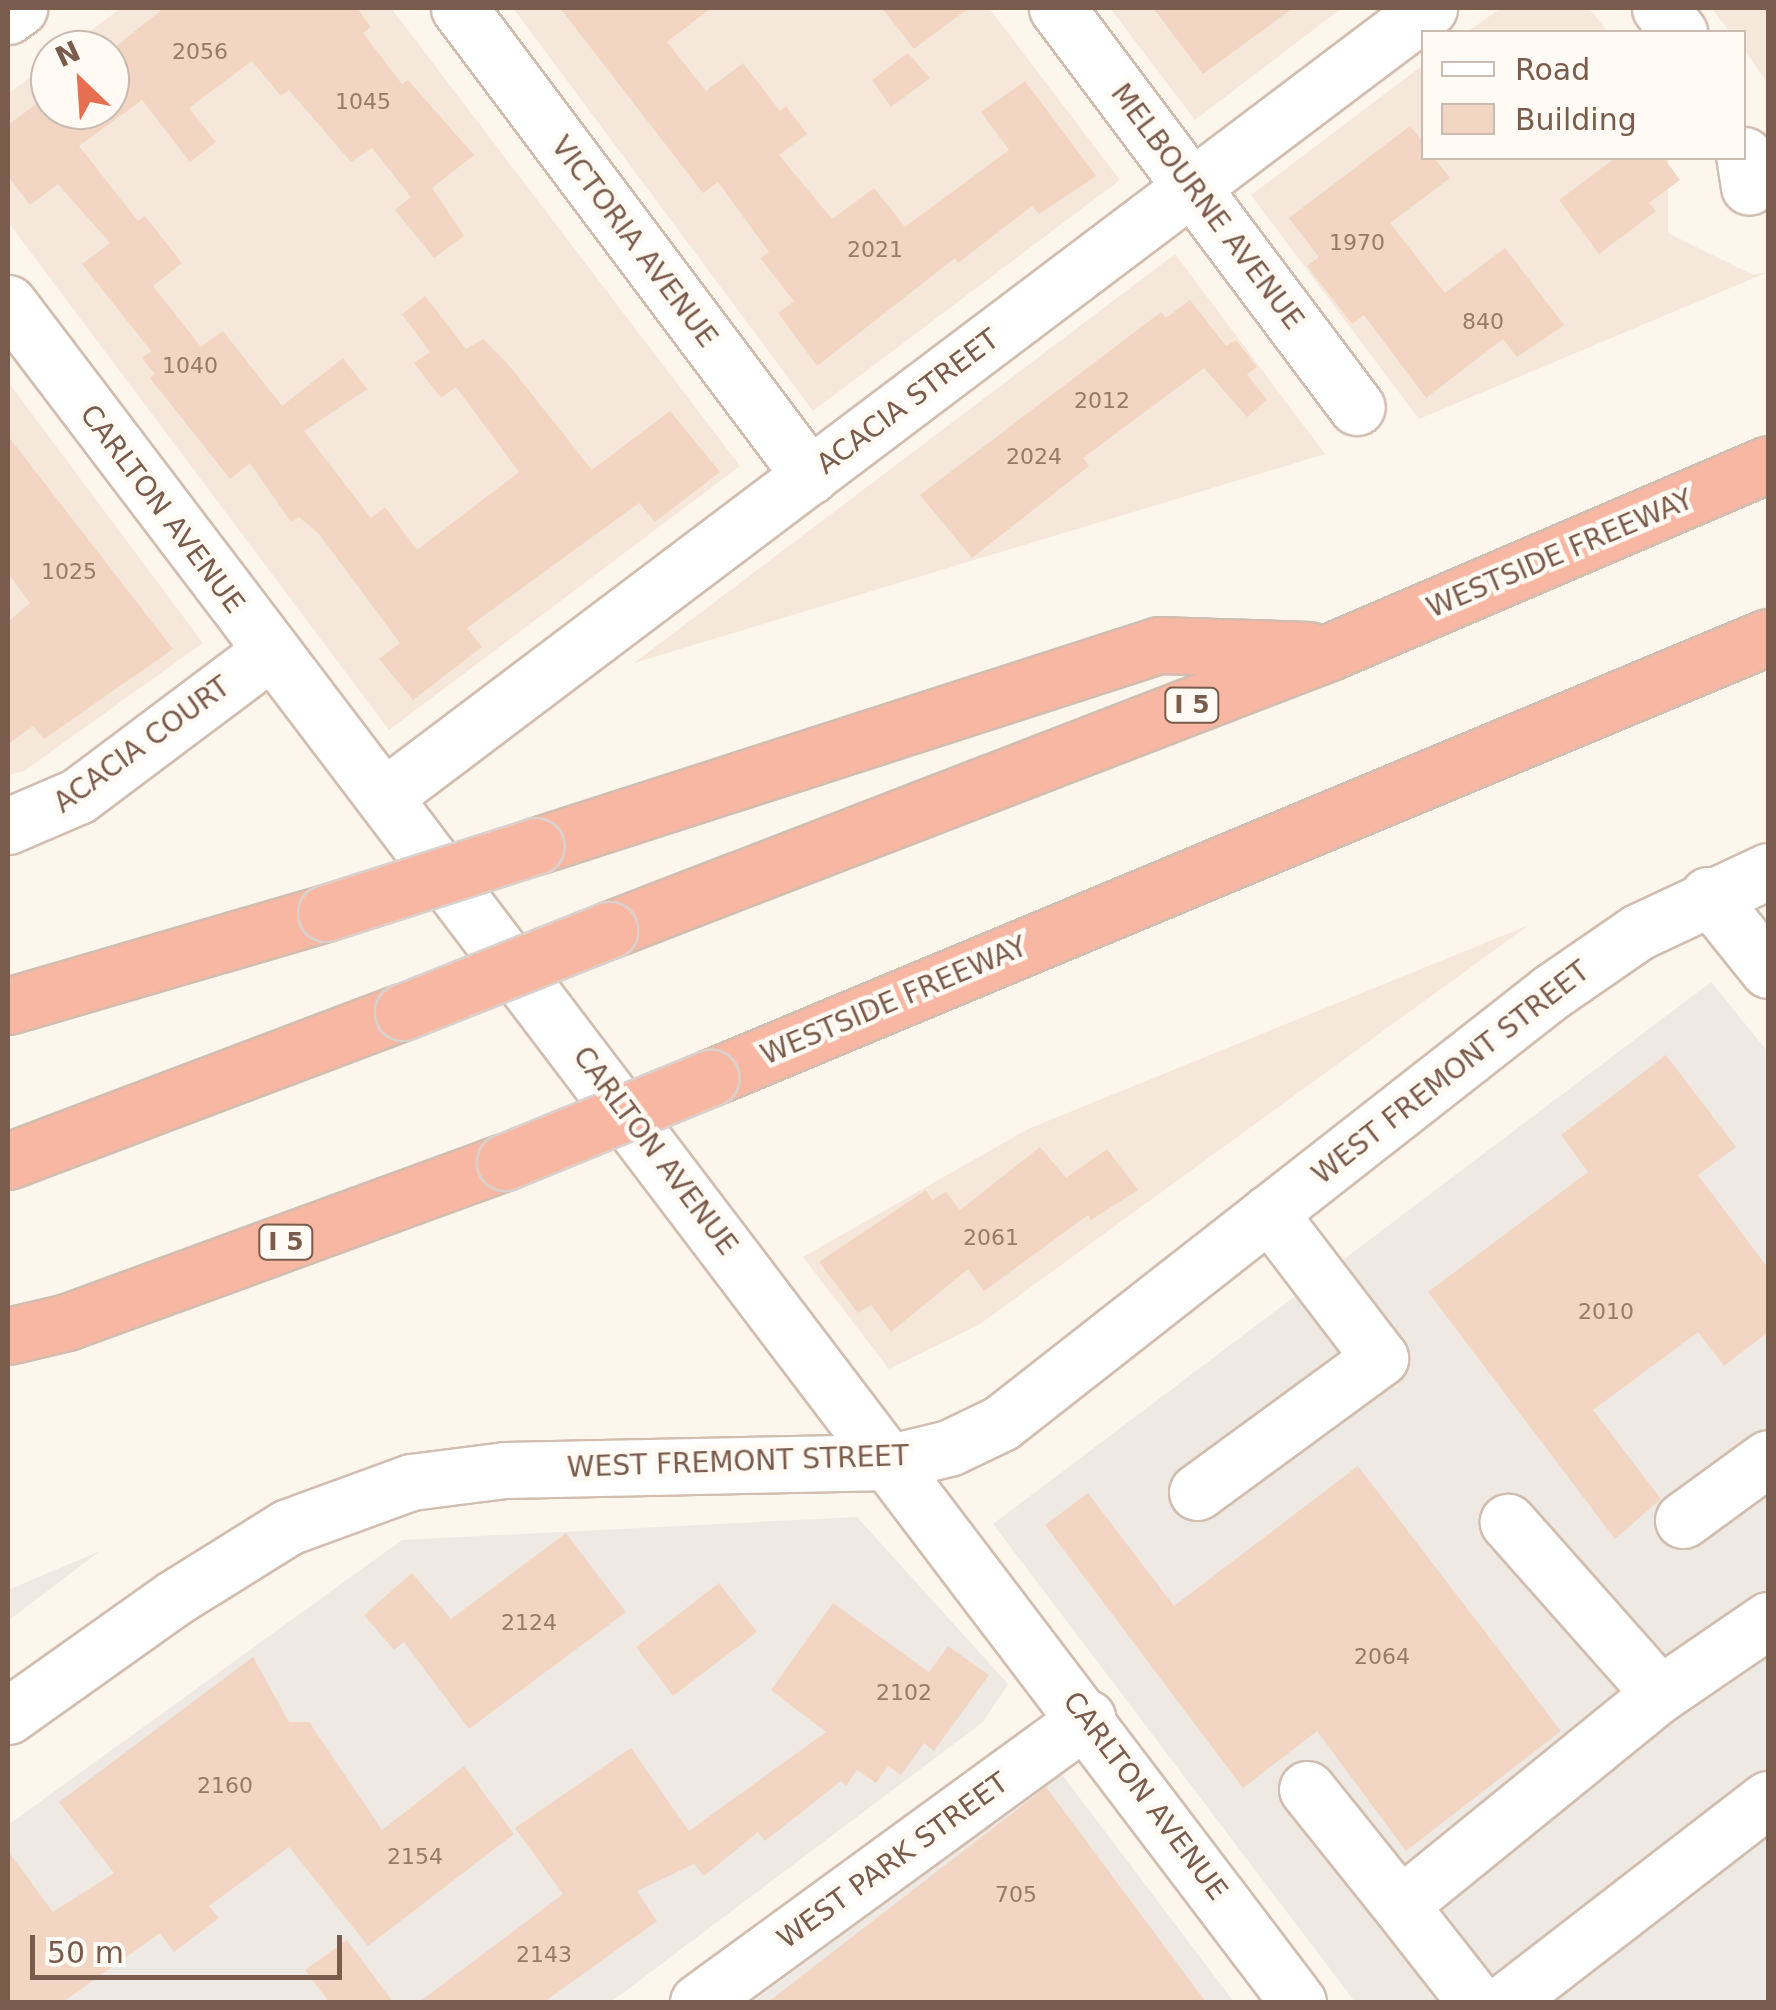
<!DOCTYPE html>
<html>
<head>
<meta charset="utf-8">
<style>
	body { margin:0 }
	#map { position:relative; width:1776px; height:2010px; overflow:hidden; background:#fdf6ec; font-family:"DejaVu Sans",sans-serif }
	div>[style] { position:absolute }
	.residential>* { inset:0; background:#f5e8da }
	.industrial>* { inset:0; background:#efe9e4 }
	.building>* { inset:0; background:#f3d5c3 }
	.roads { filter:drop-shadow(2px 0 #d1beb0) drop-shadow(-2px 0 #d1beb0) drop-shadow(0 2px #d1beb0) drop-shadow(0 -2px #d1beb0) }
	.minor>* { height:55px; margin:-27.5px; padding:0 27.5px; transform-origin:27.5px; border-radius:27.5px; background:#fff }
	.highway>* { height:55px; margin:-27.5px; padding:0 27.5px; transform-origin:27.5px; border-radius:27.5px; background:#f7b7a3 }
	.bridges { filter:drop-shadow(2px 0 #dad1cd) drop-shadow(-2px 0 #dad1cd) drop-shadow(0 2px #dad1cd) drop-shadow(0 -2px #dad1cd) }
	.highway-bridge>* { height:55px; margin:-27.5px; padding:0 27.5px; transform-origin:27.5px; border-radius:27.5px; background:#f7b7a3 }
	span { translate:-50% -50%; white-space:nowrap; text-align:center; line-height:1.15; -webkit-text-stroke:9px #fffaf3; paint-order:stroke }
	.number-label { font-size:22px; color:#987a6a }
	.number-label span { -webkit-text-stroke-width:0 }
	.shield-label span { padding:2px 8px; background:#fffaf3; border:2px solid; border-radius:8px; -webkit-text-stroke-width:0 }
	.shield-label { font-size:25px; color:#7a5c4d; font-weight:700 }
	.street-label { font-size:28px; color:#7a5c4d }
	.frame { position:absolute; inset:0; border:10px solid #7a5c4d; pointer-events:none }
	.legend { position:absolute; left:1421px; top:30px; width:325px; height:130px; box-sizing:border-box; background:#fffaf3; border:2px solid #cabbb1; margin:0; padding:12px 18px; list-style:none; font-size:30px; color:#7a5c4d }
	.legend li { display:flex; align-items:center; gap:20px; height:50px }
	.legend b { width:50px; border:2px solid #cabbb1 }
	.north { position:absolute; left:30px; top:30px; width:100px; height:100px; box-sizing:border-box; background:#fffaf3; border:2px solid #cabbb1; border-radius:50%; rotate:335deg; font-size:28px; font-weight:700; line-height:40px; text-align:center; color:#7a5c4d }
	.north::after { content:''; display:block; margin:auto; width:35px; height:45px; background:#e76f51; clip-path:polygon(50% 0,100% 100%,50% 72%,0 100%) }
	.scale { position:absolute; left:30px; top:1935px; width:312px; height:45px; box-sizing:border-box; border:5px solid #7a5c4d; border-top:0; padding-left:12px; font-size:30px; line-height:35px; white-space:nowrap; color:#7a5c4d; -webkit-text-stroke:8px #fffaf3; paint-order:stroke }
</style>
</head>
<body>
<div id="map">
	<div class="residential">
		<i style="clip-path:polygon(121px 8px,391px 8px,740px 466px,389px 730px,8px 222px,8px 94px,50px 62px,50px 110px,110px 110px,110px 50px,65px 50px)"></i>
		<i style="clip-path:polygon(513px 8px,989px 8px,1120px 180px,813px 411px)"></i>
		<i style="clip-path:polygon(1110px 8px,1342px 8px,1195px 120px)"></i>
		<i style="clip-path:polygon(1501px 8px,1589px 8px,1608px 32px,1467px 32px)"></i>
		<i style="clip-path:polygon(1711px 8px,1768px 8px,1768px 83px,1744px 50px,1744px 32px,1730px 32px)"></i>
		<i style="clip-path:polygon(1423px 65px,1424px 158px,1668px 158px,1668px 233px,1753px 275px,1768px 272px,1419px 419px,1251px 195px)"></i>
		<i style="clip-path:polygon(1175px 254px,1325px 454px,634px 663px)"></i>
		<i style="clip-path:polygon(8px 382px,203px 643px,24px 771px,8px 775px)"></i>
		<i style="clip-path:polygon(1529px 925px,980px 1324px,889px 1369px,803px 1257px,1028px 1129px)"></i>
	</div>
	<div class="industrial">
		<i style="clip-path:polygon(1711px 982px,1768px 1052px,1768px 2002px,1355px 2002px,993px 1524px)"></i>
		<i style="clip-path:polygon(857px 1517px,1008px 1684px,983px 1722px,611px 2002px,8px 2002px,8px 1825px,402px 1540px)"></i>
		<i style="clip-path:polygon(100px 1551px,8px 1621px,8px 1590px)"></i>
		<i style="clip-path:polygon(1060px 1772px,1234px 2002px,752px 2002px)"></i>
	</div>
	<div class="building">
		<i style="clip-path:polygon(164px 8px,357px 8px,371px 27px,363px 33px,402px 84px,408px 80px,474px 155px,432px 188px,464px 236px,434px 258px,395px 210px,411px 197px,372px 148px,351px 162px,289px 90px,281px 96px,252px 61px,189px 108px,216px 142px,190px 162px,142px 100px,79px 146px,138px 221px,145px 216px,182px 263px,153px 286px,201px 347px,223px 331px,282px 406px,343px 358px,367px 389px,304px 431px,371px 518px,385px 507px,417px 550px,519px 472px,456px 387px,441px 398px,414px 363px,430px 352px,402px 314px,425px 296px,466px 349px,483px 339px,507px 363px,592px 470px,670px 411px,720px 472px,655px 522px,639px 503px,467px 628px,482px 647px,413px 700px,379px 659px,400px 643px,319px 534px,299px 517px,291px 522px,250px 463px,230px 479px,150px 378px,155px 374px,142px 358px,151px 351px,82px 264px,110px 243px,58px 184px,30px 205px,8px 176px,8px 125px,39px 102px,45px 110px,110px 110px,110px 51px)"></i>
		<i style="clip-path:polygon(560px 8px,711px 8px,667px 42px,706px 91px,743px 63px,780px 111px,786px 106px,807px 134px,779px 155px,832px 219px,874px 188px,905px 227px,1009px 150px,981px 112px,1025px 81px,1096px 176px,1039px 214px,1032px 206px,958px 263px,955px 258px,817px 366px,778px 313px,794px 301px,760px 258px,769px 252px,718px 182px,703px 193px)"></i>
		<i style="clip-path:polygon(882px 8px,969px 8px,914px 49px)"></i>
		<i style="clip-path:polygon(1153px 8px,1293px 8px,1203px 74px)"></i>
		<i style="clip-path:polygon(908px 53px,930px 78px,891px 107px,872px 80px)"></i>
		<i style="clip-path:polygon(1410px 126px,1424px 143px,1424px 158px,1434px 158px,1450px 178px,1390px 223px,1445px 293px,1505px 248px,1564px 325px,1517px 357px,1503px 339px,1426px 398px,1364px 315px,1352px 324px,1307px 266px,1319px 257px,1289px 218px)"></i>
		<i style="clip-path:polygon(1615px 158px,1664px 158px,1680px 180px,1649px 203px,1656px 211px,1599px 254px,1559px 200px)"></i>
		<i style="clip-path:polygon(1190px 300px,1226px 346px,1236px 340px,1257px 367px,1247px 374px,1267px 400px,1247px 417px,1204px 368px,1083px 458px,1089px 466px,972px 558px,920px 495px,1161px 312px,1166px 318px)"></i>
		<i style="clip-path:polygon(8px 436px,173px 649px,44px 739px,33px 726px,8px 744px,8px 622px,30px 603px,8px 573px)"></i>
		<i style="clip-path:polygon(1666px 1055px,1736px 1147px,1698px 1175px,1768px 1268px,1768px 1332px,1724px 1366px,1698px 1332px,1593px 1410px,1661px 1499px,1615px 1539px,1428px 1292px,1588px 1172px,1561px 1135px)"></i>
		<i style="clip-path:polygon(1040px 1147px,1066px 1178px,1107px 1149px,1138px 1190px,1091px 1220px,1088px 1215px,984px 1291px,968px 1269px,891px 1332px,871px 1305px,858px 1313px,819px 1262px,926px 1190px,932px 1200px,946px 1192px,960px 1210px)"></i>
		<i style="clip-path:polygon(1358px 1466px,1561px 1731px,1406px 1851px,1317px 1731px,1243px 1788px,1045px 1525px,1088px 1493px,1174px 1606px)"></i>
		<i style="clip-path:polygon(566px 1533px,626px 1612px,469px 1729px,404px 1642px,394px 1650px,364px 1615px,412px 1573px,451px 1619px)"></i>
		<i style="clip-path:polygon(719px 1583px,757px 1632px,673px 1696px,636px 1647px)"></i>
		<i style="clip-path:polygon(833px 1603px,929px 1672px,948px 1646px,989px 1675px,934px 1751px,924px 1743px,901px 1775px,888px 1766px,876px 1783px,857px 1770px,846px 1786px,841px 1781px,765px 1841px,758px 1832px,704px 1876px,694px 1864px,637px 1891px,657px 1921px,544px 2002px,419px 2002px,563px 1894px,515px 1828px,631px 1748px,689px 1831px,826px 1732px,771px 1690px)"></i>
		<i style="clip-path:polygon(253px 1657px,289px 1722px,309px 1722px,382px 1830px,464px 1766px,514px 1834px,368px 1946px,289px 1847px,209px 1906px,219px 1918px,174px 1952px,160px 1933px,63px 2002px,8px 2002px,8px 1851px,53px 1912px,114px 1873px,59px 1802px)"></i>
		<i style="clip-path:polygon(1046px 1787px,1206px 2002px,768px 2002px)"></i>
		<i style="clip-path:polygon(347px 1940px,393px 2002px,329px 2002px,305px 1970px)"></i>
	</div>
	<div class="roads">
		<div class="minor">
			<i style="left:459px;top:8px;width:585px;rotate:53.13deg"></i>
			<i style="left:1057px;top:8px;width:499px;rotate:53.1deg"></i>
			<i style="left:1660px;top:8px;width:31px;rotate:52deg"></i>
			<i style="left:8px;top:16px;width:14px;rotate:-36deg"></i>
			<i style="left:1744px;top:155px;width:32px;rotate:81deg"></i>
			<i style="left:8px;top:303px;width:2133px;rotate:52.79deg"></i>
			<i style="left:386px;top:795px;width:1307px;rotate:-37.04deg"></i>
			<i style="left:8px;top:826px;width:76px;rotate:-23.2deg"></i>
			<i style="left:78px;top:796px;width:240px;rotate:-36.9deg"></i>
			<i style="left:1708px;top:895px;width:96px;rotate:51.3deg"></i>
			<i style="left:1197px;top:1492px;width:227px;rotate:-36.2deg"></i>
			<i style="left:1380px;top:1358px;width:183px;rotate:-127.4deg"></i>
			<i style="left:1683px;top:1520px;width:105px;rotate:-36.1deg"></i>
			<i style="left:1660px;top:1694px;width:131px;rotate:-34.4deg"></i>
			<i style="left:8px;top:1716px;width:204px;rotate:-35.4deg"></i>
			<i style="left:174px;top:1598px;width:134px;rotate:-31.9deg"></i>
			<i style="left:288px;top:1527px;width:131px;rotate:-20.1deg"></i>
			<i style="left:411px;top:1482px;width:95px;rotate:-7.3deg"></i>
			<i style="left:505px;top:1470px;width:386px;rotate:-1.2deg"></i>
			<i style="left:891px;top:1462px;width:60px;rotate:-13.6deg"></i>
			<i style="left:949px;top:1448px;width:58px;rotate:-25.7deg"></i>
			<i style="left:1001px;top:1423px;width:699px;rotate:-38.08deg"></i>
			<i style="left:1551px;top:992px;width:106px;rotate:-34.6deg"></i>
			<i style="left:1638px;top:932px;width:144px;rotate:-25.1deg"></i>
			<i style="left:1307px;top:1789px;width:149px;rotate:51.3deg"></i>
			<i style="left:698px;top:2002px;width:482px;rotate:-36.1deg"></i>
			<i style="left:1476px;top:2002px;width:123px;rotate:-128.1deg"></i>
			<i style="left:1400px;top:1905px;width:335px;rotate:-39.1deg"></i>
			<i style="left:1660px;top:1694px;width:230px;rotate:-131.5deg"></i>
			<i style="left:1505px;top:2002px;width:332px;rotate:-37.7deg"></i>
		</div>
		<div class="highway">
			<i style="left:536px;top:846px;width:655px;rotate:-17.88deg"></i>
			<i style="left:1159px;top:645px;width:150px;rotate:1.9deg"></i>
			<i style="left:609px;top:930px;width:775px;rotate:-21.1deg"></i>
			<i style="left:1332px;top:651px;width:474px;rotate:-23.2deg"></i>
			<i style="left:8px;top:1006px;width:331px;rotate:-16.3deg"></i>
			<i style="left:710px;top:1078px;width:1146px;rotate:-22.63deg"></i>
			<i style="left:8px;top:1161px;width:422px;rotate:-20.7deg"></i>
			<i style="left:8px;top:1336px;width:61px;rotate:-13.3deg"></i>
			<i style="left:67px;top:1322px;width:466px;rotate:-20.1deg"></i>
		</div>
	</div>
	<div class="bridges">
		<div class="highway-bridge">
			<i style="left:326px;top:913px;width:220px;rotate:-17.7deg"></i>
			<i style="left:403px;top:1012px;width:222px;rotate:-21.7deg"></i>
			<i style="left:505px;top:1162px;width:222px;rotate:-22.3deg"></i>
		</div>
	</div>
	<div class="number-label">
		<span style="left:200px;top:52px">2056</span>
		<span style="left:363px;top:102px">1045</span>
		<span style="left:1357px;top:243px">1970</span>
		<span style="left:875px;top:250px">2021</span>
		<span style="left:1483px;top:322px">840</span>
		<span style="left:190px;top:366px">1040</span>
		<span style="left:1102px;top:401px">2012</span>
		<span style="left:1034px;top:457px">2024</span>
		<span style="left:69px;top:572px">1025</span>
		<span style="left:991px;top:1238px">2061</span>
		<span style="left:1606px;top:1312px">2010</span>
		<span style="left:529px;top:1623px">2124</span>
		<span style="left:1382px;top:1657px">2064</span>
		<span style="left:904px;top:1693px">2102</span>
		<span style="left:225px;top:1786px">2160</span>
		<span style="left:415px;top:1857px">2154</span>
		<span style="left:1016px;top:1895px">705</span>
		<span style="left:544px;top:1955px">2143</span>
	</div>
	<div class="shield-label">
		<span style="left:1192px;top:705px">I 5</span>
		<span style="left:286px;top:1242px">I 5</span>
	</div>
	<div class="street-label">
		<span style="left:1207px;top:207px;rotate:53deg">MELBOURNE AVENUE</span>
		<span style="left:634px;top:242px;rotate:53deg">VICTORIA AVENUE</span>
		<span style="left:908px;top:402px;rotate:-37deg">ACACIA STREET</span>
		<span style="left:162px;top:509px;rotate:53deg">CARLTON AVENUE</span>
		<span style="left:1560px;top:554px;rotate:-23deg">WESTSIDE FREEWAY</span>
		<span style="left:142px;top:745px;rotate:-36deg">ACACIA COURT</span>
		<span style="left:894px;top:1001px;rotate:-23deg">WESTSIDE FREEWAY</span>
		<span style="left:1451px;top:1073px;rotate:-38deg">WEST FREMONT STREET</span>
		<span style="left:655px;top:1151px;rotate:53deg">CARLTON AVENUE</span>
		<span style="left:738px;top:1462px;rotate:-2deg">WEST FREMONT STREET</span>
		<span style="left:1145px;top:1796px;rotate:53deg">CARLTON AVENUE</span>
		<span style="left:893px;top:1861px;rotate:-36deg">WEST PARK STREET</span>
	</div>
	<div class="frame"></div>
	<ul class="legend">
	<li><b style="height:12px;background:#fff"></b>Road</li>
	<li><b style="height:28px;background:#f3d5c3"></b>Building</li>
	</ul>
	<div class="north">N</div>
	<div class="scale">50 m</div>
</div>
</body>
</html>
